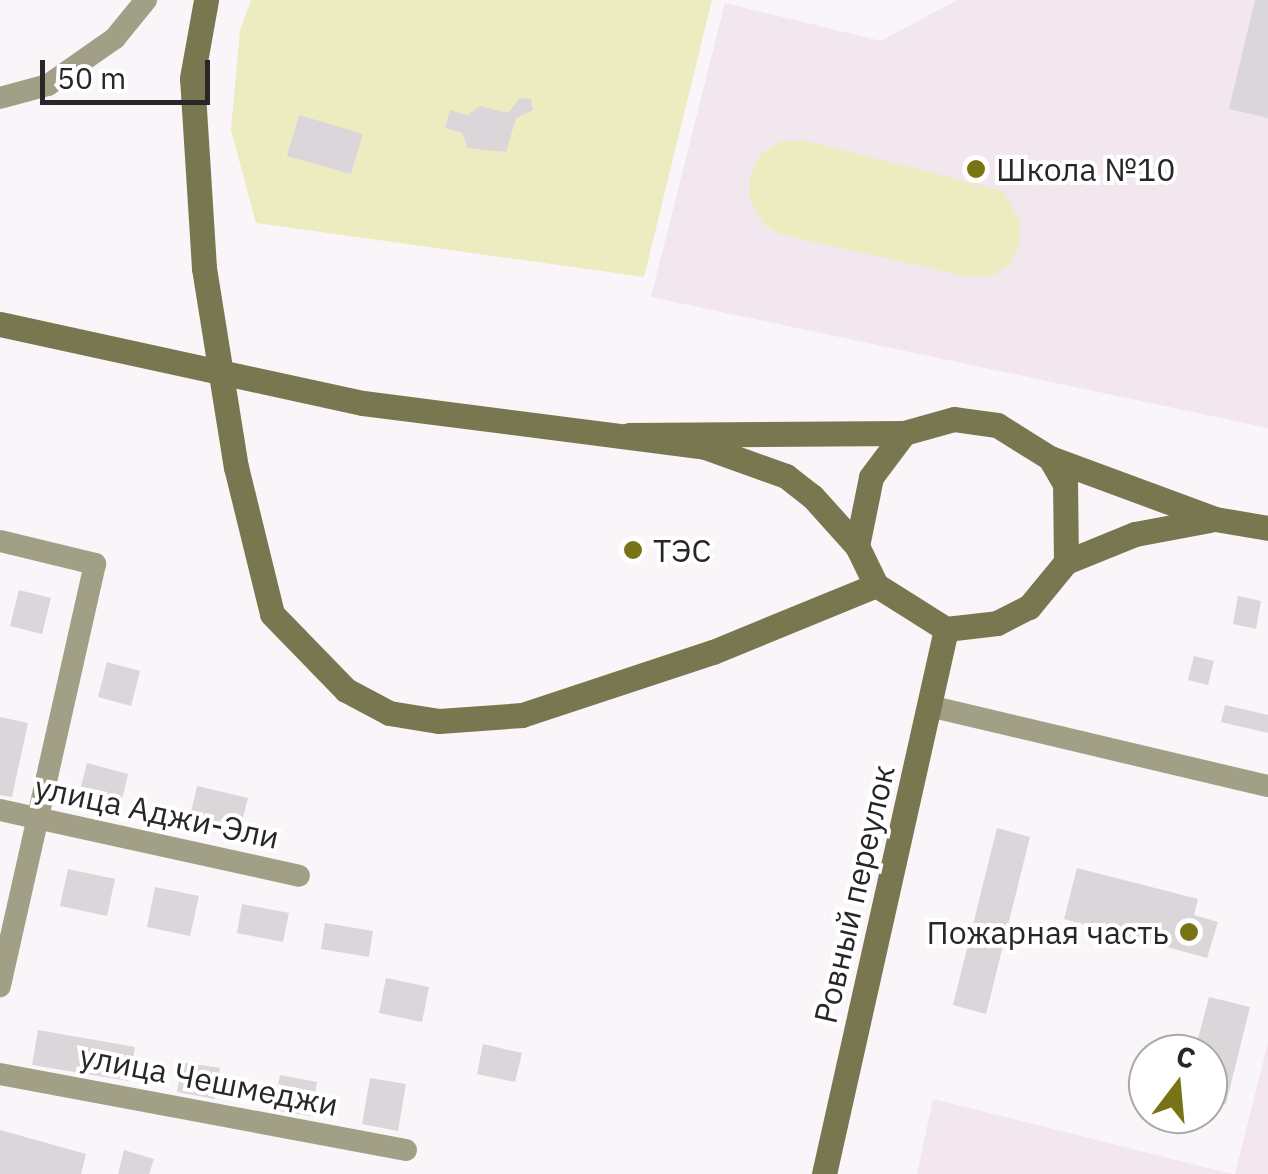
<!DOCTYPE html>
<html>
<head>
<meta charset="utf-8">
<style>
	body { margin:0 }
	#map { position:relative; width:1268px; height:1174px; overflow:hidden; background:#f9f5f8; font-family:"IBM Plex Sans",sans-serif }
	div>[style] { position:absolute }
	.built>* { inset:0; background:#f2e7ee }
	.green>* { inset:0; background:#edebc0 }
	.building>* { inset:0; background:#dad6d9 }
	.street>* { height:22px; margin:-11px; padding:0 11px; transform-origin:11px; border-radius:11px; background:#a1a086 }
	.secondary>* { height:25px; margin:-12.5px; padding:0 12.5px; transform-origin:12.5px; border-radius:12.5px; background:#797750 }
	.secondary-bridge>* { height:25px; margin:-12.5px; padding:0 12.5px; transform-origin:12.5px; border-radius:12.5px; background:#797750 }
	.dots>* { width:28px; height:28px; translate:-50% -50%; box-sizing:border-box; border:5px solid #fff; border-radius:50% }
	span { translate:-50% -50%; white-space:nowrap; text-align:center; line-height:1.15; -webkit-text-stroke:8px #fff; paint-order:stroke }
	.poi-label { font-size:32px; color:#282627 }
	.left { translate:0 -50%; text-align:left }
	.right { translate:-100% -50%; text-align:right }
	.street-label { font-size:32px; color:#282627 }
	.north { position:absolute; left:1128px; top:1034px; width:100px; height:100px; box-sizing:border-box; background:#fff; border:2px solid #a9a8a9; border-radius:50%; rotate:16deg; font-size:28px; font-weight:700; line-height:40px; text-align:center; color:#282627 }
	.north::after { content:''; display:block; margin:auto; width:35px; height:45px; background:#787315; clip-path:polygon(50% 0,100% 100%,50% 72%,0 100%) }
	.scale { position:absolute; left:40px; top:60px; width:170px; height:45px; box-sizing:border-box; border:5px solid #282627; border-top:0; padding-left:12px; font-size:30px; line-height:35px; white-space:nowrap; color:#282627; -webkit-text-stroke:8px #fff; paint-order:stroke }
</style>
</head>
<body>
<div id="map">
	<div class="built">
		<i style="clip-path:polygon(957px 0,1268px 0,1268px 428px,651px 297px,725px 3px,881px 41px)"></i>
		<i style="clip-path:polygon(1268px 1043px,1268px 1174px,1235px 1174px)"></i>
		<i style="clip-path:polygon(933px 1099px,1232px 1174px,917px 1174px)"></i>
	</div>
	<div class="green">
		<i style="clip-path:polygon(251px 0,712px 0,644px 277px,256px 223px,231px 130px,240px 30px)"></i>
		<i style="clip-path:polygon(803px 140px,1003px 191px,1020px 221px,1020px 243px,1010px 264px,992px 276px,969px 277px,779px 234px,764px 225px,749px 197px,750px 175px,760px 155px,780px 142px)"></i>
	</div>
	<div class="building">
		<i style="clip-path:polygon(1255px 0,1268px 0,1268px 118px,1229px 109px)"></i>
		<i style="clip-path:polygon(520px 98px,531px 99px,533px 110px,516px 118px,506px 152px,468px 148px,462px 133px,445px 128px,450px 110px,467px 115px,480px 106px,508px 113px)"></i>
		<i style="clip-path:polygon(299px 115px,363px 134px,351px 174px,287px 156px)"></i>
		<i style="clip-path:polygon(19px 590px,51px 598px,42px 634px,10px 626px)"></i>
		<i style="clip-path:polygon(1238px 596px,1261px 601px,1256px 629px,1233px 624px)"></i>
		<i style="clip-path:polygon(1194px 656px,1214px 661px,1208px 685px,1188px 680px)"></i>
		<i style="clip-path:polygon(107px 662px,140px 671px,131px 706px,98px 697px)"></i>
		<i style="clip-path:polygon(1225px 705px,1268px 715px,1268px 733px,1221px 722px)"></i>
		<i style="clip-path:polygon(0 717px,28px 723px,12px 797px,0 795px)"></i>
		<i style="clip-path:polygon(87px 763px,128px 774px,118px 817px,76px 806px)"></i>
		<i style="clip-path:polygon(197px 786px,248px 798px,239px 833px,189px 821px)"></i>
		<i style="clip-path:polygon(997px 828px,1030px 837px,986px 1014px,953px 1005px)"></i>
		<i style="clip-path:polygon(1077px 868px,1198px 899px,1194px 915px,1218px 922px,1207px 958px,1064px 919px)"></i>
		<i style="clip-path:polygon(68px 869px,115px 879px,107px 916px,60px 906px)"></i>
		<i style="clip-path:polygon(155px 887px,199px 896px,190px 936px,147px 927px)"></i>
		<i style="clip-path:polygon(242px 904px,289px 913px,283px 942px,237px 933px)"></i>
		<i style="clip-path:polygon(325px 923px,373px 931px,369px 957px,321px 949px)"></i>
		<i style="clip-path:polygon(386px 978px,429px 987px,422px 1022px,379px 1013px)"></i>
		<i style="clip-path:polygon(1209px 997px,1250px 1007px,1226px 1104px,1208px 1100px,1208px 1054px,1194px 1054px)"></i>
		<i style="clip-path:polygon(38px 1030px,135px 1047px,129px 1081px,32px 1065px)"></i>
		<i style="clip-path:polygon(483px 1044px,522px 1053px,515px 1082px,477px 1074px)"></i>
		<i style="clip-path:polygon(182px 1062px,220px 1068px,215px 1099px,177px 1092px)"></i>
		<i style="clip-path:polygon(280px 1075px,317px 1082px,311px 1116px,273px 1110px)"></i>
		<i style="clip-path:polygon(370px 1078px,406px 1084px,398px 1131px,362px 1124px)"></i>
		<i style="clip-path:polygon(0 1130px,86px 1154px,81px 1174px,0 1174px)"></i>
		<i style="clip-path:polygon(124px 1150px,154px 1159px,149px 1174px,118px 1174px)"></i>
	</div>
	<div class="street">
		<i style="left:0;top:98px;width:50px;rotate:-15.2deg"></i>
		<i style="left:48px;top:85px;width:82px;rotate:-35deg"></i>
		<i style="left:115px;top:38px;width:49px;rotate:-50.8deg"></i>
		<i style="left:0;top:541px;width:98px;rotate:13.6deg"></i>
		<i style="left:95px;top:564px;width:433px;rotate:102.7deg"></i>
		<i style="left:929px;top:706px;width:348px;rotate:13.3deg"></i>
		<i style="left:0;top:810px;width:306px;rotate:12.4deg"></i>
		<i style="left:0;top:1074px;width:413px;rotate:10.6deg"></i>
	</div>
	<div class="secondary">
		<i style="left:204px;top:268px;width:190px;rotate:-93.6deg"></i>
		<i style="left:192px;top:78px;width:79px;rotate:-79.8deg"></i>
		<i style="left:0;top:324px;width:371px;rotate:12.3deg"></i>
		<i style="left:363px;top:403px;width:345px;rotate:7.3deg"></i>
		<i style="left:705px;top:447px;width:86px;rotate:19.7deg"></i>
		<i style="left:786px;top:476px;width:33px;rotate:38deg"></i>
		<i style="left:812px;top:496px;width:67px;rotate:48deg"></i>
		<i style="left:857px;top:546px;width:43px;rotate:64deg"></i>
		<i style="left:876px;top:585px;width:83px;rotate:32.2deg"></i>
		<i style="left:946px;top:629px;width:51px;rotate:-6.7deg"></i>
		<i style="left:997px;top:623px;width:36px;rotate:-27deg"></i>
		<i style="left:1029px;top:607px;width:58px;rotate:-50.6deg"></i>
		<i style="left:1066px;top:562px;width:78px;rotate:-90.7deg"></i>
		<i style="left:1065px;top:484px;width:30px;rotate:-120deg"></i>
		<i style="left:1050px;top:458px;width:62px;rotate:-148.1deg"></i>
		<i style="left:997px;top:425px;width:43px;rotate:-172.1deg"></i>
		<i style="left:954px;top:419px;width:52px;rotate:164.4deg"></i>
		<i style="left:904px;top:433px;width:275px;rotate:179.6deg"></i>
		<i style="left:1050px;top:458px;width:176px;rotate:20.3deg"></i>
		<i style="left:1215px;top:519px;width:54px;rotate:9.6deg"></i>
		<i style="left:236px;top:467px;width:151px;rotate:76.2deg"></i>
		<i style="left:272px;top:614px;width:106px;rotate:45.8deg"></i>
		<i style="left:346px;top:690px;width:49px;rotate:28.1deg"></i>
		<i style="left:389px;top:713px;width:51px;rotate:9.1deg"></i>
		<i style="left:439px;top:721px;width:83px;rotate:-4.1deg"></i>
		<i style="left:522px;top:715px;width:201px;rotate:-18.3deg"></i>
		<i style="left:713px;top:652px;width:176px;rotate:-22.3deg"></i>
		<i style="left:857px;top:546px;width:70px;rotate:-78.5deg"></i>
		<i style="left:871px;top:477px;width:55px;rotate:-53.1deg"></i>
		<i style="left:1066px;top:562px;width:74px;rotate:-22.1deg"></i>
		<i style="left:1135px;top:534px;width:76px;rotate:-10.6deg"></i>
		<i style="left:824px;top:1174px;width:558px;rotate:-77.38deg"></i>
	</div>
	<div class="secondary-bridge">
		<i style="left:204px;top:268px;width:202px;rotate:80.9deg"></i>
	</div>
	<div class="dots">
		<i style="left:976px;top:169px;background:#787315"></i>
		<i style="left:633px;top:550px;background:#787315"></i>
		<i style="left:1189px;top:932px;background:#787315"></i>
	</div>
	<div class="poi-label">
		<span class="left" style="left:996px;top:169px">Школа №10</span>
		<span class="left" style="left:653px;top:550px">ТЭС</span>
		<span class="right" style="left:1169px;top:932px">Пожарная часть</span>
	</div>
	<div class="street-label">
		<span style="left:157px;top:812px;rotate:12deg">улица Аджи-Эли</span>
		<span style="left:854px;top:894px;rotate:-77deg">Ровный переулок</span>
		<span style="left:209px;top:1080px;rotate:11deg">улица Чешмеджи</span>
	</div>
	<div class="north">С</div>
	<div class="scale">50 m</div>
</div>
</body>
</html>
